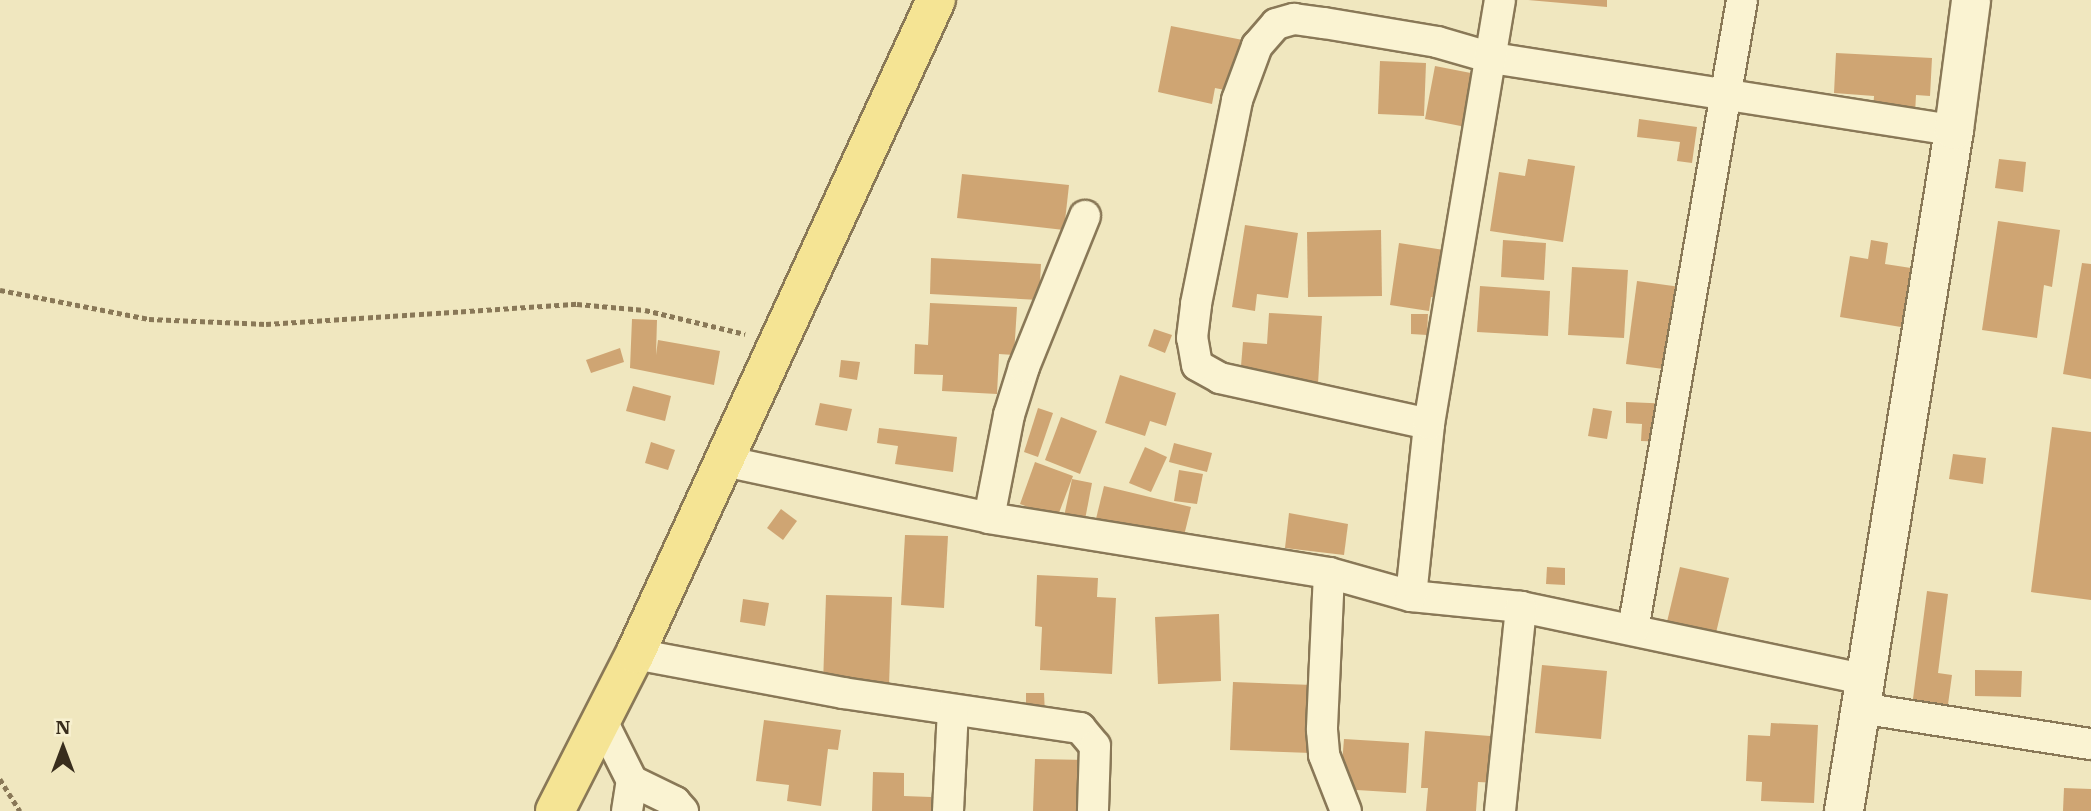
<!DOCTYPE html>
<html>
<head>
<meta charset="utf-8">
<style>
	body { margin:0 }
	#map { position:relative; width:2091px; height:811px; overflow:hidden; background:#f0e7bf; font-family:"IBM Plex Serif",serif }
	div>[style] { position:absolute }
	.building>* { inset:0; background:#cfa573 }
	.path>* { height:4.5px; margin-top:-2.25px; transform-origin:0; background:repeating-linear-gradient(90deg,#897857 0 5px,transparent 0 8.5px) }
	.roads { filter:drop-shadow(2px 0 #897857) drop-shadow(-2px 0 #897857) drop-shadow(0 2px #897857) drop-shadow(0 -2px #897857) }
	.minor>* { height:30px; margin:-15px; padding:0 15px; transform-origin:15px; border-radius:15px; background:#faf3d2 }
	.secondary>* { height:38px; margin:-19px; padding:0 19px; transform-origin:19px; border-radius:19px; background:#faf3d2 }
	.primary>* { height:38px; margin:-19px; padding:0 19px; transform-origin:19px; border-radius:19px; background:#f5e494 }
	span { translate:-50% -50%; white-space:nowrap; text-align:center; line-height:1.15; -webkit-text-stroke:5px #f7f0cf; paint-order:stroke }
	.north { position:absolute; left:28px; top:713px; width:70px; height:70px; -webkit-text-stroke:5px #f7f0cf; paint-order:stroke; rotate:0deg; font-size:19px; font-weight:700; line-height:28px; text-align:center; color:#382d1c }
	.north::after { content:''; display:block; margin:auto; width:24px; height:32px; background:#382d1c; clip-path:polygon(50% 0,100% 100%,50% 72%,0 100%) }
</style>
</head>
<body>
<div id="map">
	<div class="building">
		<i style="clip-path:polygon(1528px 0,1607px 0,1607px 7px)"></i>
		<i style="clip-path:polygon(1171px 26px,1248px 41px,1239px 93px,1215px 88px,1212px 104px,1158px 92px)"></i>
		<i style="clip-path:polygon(1836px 53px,1932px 58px,1930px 96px,1916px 95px,1915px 114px,1873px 112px,1874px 96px,1834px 93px)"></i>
		<i style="clip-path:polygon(1380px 61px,1426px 63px,1424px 116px,1378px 114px)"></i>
		<i style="clip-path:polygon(1435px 66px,1481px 75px,1471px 128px,1425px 119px)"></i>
		<i style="clip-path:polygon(1639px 119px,1697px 127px,1692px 163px,1677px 161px,1680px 142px,1637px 137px)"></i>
		<i style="clip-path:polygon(1528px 159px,1575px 166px,1563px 242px,1490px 231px,1499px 172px,1525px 176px)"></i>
		<i style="clip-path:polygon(1999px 159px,2026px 162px,2023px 192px,1995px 188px)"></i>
		<i style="clip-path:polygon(962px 174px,1069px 185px,1064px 230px,957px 218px)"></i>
		<i style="clip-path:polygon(1998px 221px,2060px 230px,2052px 287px,2044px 285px,2037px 338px,1982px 330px)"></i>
		<i style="clip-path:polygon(1245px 225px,1298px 233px,1288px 298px,1257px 294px,1255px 311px,1232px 307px)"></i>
		<i style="clip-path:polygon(1381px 230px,1382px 296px,1308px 297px,1307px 232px)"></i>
		<i style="clip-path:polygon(1503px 240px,1546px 243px,1544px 280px,1501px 277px)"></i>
		<i style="clip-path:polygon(1871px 240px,1888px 243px,1885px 264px,1911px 268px,1901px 327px,1840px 317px,1850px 256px,1868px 259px)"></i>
		<i style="clip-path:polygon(1399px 243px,1457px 252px,1450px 299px,1431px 297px,1429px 311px,1390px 305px)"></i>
		<i style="clip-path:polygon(931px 258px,1041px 264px,1039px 300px,930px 294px)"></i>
		<i style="clip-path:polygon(2082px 263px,2091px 264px,2091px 379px,2063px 374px)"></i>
		<i style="clip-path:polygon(1572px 267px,1628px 270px,1624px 338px,1568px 335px)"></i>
		<i style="clip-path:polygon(1637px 281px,1695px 289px,1686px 372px,1626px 364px)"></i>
		<i style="clip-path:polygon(1480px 286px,1550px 291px,1548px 336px,1477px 332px)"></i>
		<i style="clip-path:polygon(930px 303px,1017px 307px,1014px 355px,999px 354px,997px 394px,942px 391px,943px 375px,914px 374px,915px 344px,928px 345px)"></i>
		<i style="clip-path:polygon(1269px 313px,1322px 316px,1318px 384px,1240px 378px,1243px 342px,1267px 344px)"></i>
		<i style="clip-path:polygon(1411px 314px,1428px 314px,1427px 335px,1411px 334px)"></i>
		<i style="clip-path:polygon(632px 319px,657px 320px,656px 355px,658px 340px,720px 351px,714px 385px,630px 368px)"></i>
		<i style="clip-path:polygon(1154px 329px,1172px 335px,1165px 353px,1148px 346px)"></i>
		<i style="clip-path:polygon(620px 348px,624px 362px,591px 373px,586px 360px)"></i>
		<i style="clip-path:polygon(841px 360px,860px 362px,857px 380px,839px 377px)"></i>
		<i style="clip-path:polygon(1120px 375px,1176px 393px,1166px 426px,1150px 421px,1145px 436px,1105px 423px)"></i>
		<i style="clip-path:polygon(633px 386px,671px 396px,665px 421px,626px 411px)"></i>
		<i style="clip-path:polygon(1626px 402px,1673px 404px,1672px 442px,1641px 441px,1642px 424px,1626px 423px)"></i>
		<i style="clip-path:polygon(820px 403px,852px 409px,847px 431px,815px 425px)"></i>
		<i style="clip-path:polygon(1038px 408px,1053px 413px,1038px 457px,1024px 452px)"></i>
		<i style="clip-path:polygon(1593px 408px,1612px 411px,1607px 439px,1588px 436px)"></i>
		<i style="clip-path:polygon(1061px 417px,1097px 431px,1080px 474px,1045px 460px)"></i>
		<i style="clip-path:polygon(2052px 427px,2091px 432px,2091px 600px,2031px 592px)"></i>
		<i style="clip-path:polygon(879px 428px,957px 437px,953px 472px,895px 464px,898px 446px,877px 443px)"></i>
		<i style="clip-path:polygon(651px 442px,675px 450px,668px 470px,645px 463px)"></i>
		<i style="clip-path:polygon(1174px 443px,1212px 453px,1207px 472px,1169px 462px)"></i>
		<i style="clip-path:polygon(1145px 447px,1167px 457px,1151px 492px,1129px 483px)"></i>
		<i style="clip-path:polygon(1953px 454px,1986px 458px,1983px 484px,1949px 479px)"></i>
		<i style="clip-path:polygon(1035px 462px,1073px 476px,1057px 518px,1020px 504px)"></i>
		<i style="clip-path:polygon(1179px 470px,1203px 474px,1197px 504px,1174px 501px)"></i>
		<i style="clip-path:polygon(1072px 479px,1092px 483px,1083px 530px,1062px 526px)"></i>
		<i style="clip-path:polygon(1104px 486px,1191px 507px,1181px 548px,1094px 527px)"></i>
		<i style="clip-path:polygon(781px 509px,797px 521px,783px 540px,767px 528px)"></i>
		<i style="clip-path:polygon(1289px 513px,1348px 524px,1344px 555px,1285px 548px)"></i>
		<i style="clip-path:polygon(905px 535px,948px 536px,944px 608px,901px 605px)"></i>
		<i style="clip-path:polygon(1547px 567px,1565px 568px,1565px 585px,1546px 584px)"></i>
		<i style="clip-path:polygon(1680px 567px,1729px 578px,1715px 637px,1666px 626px)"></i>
		<i style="clip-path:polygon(1037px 575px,1098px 578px,1097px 597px,1116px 598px,1112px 674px,1040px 670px,1042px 627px,1035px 626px)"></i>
		<i style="clip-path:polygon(1927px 591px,1948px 594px,1938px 673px,1952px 675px,1946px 719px,1911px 714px)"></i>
		<i style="clip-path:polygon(826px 595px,892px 597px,889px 686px,823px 684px)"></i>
		<i style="clip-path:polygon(743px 599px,769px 603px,765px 626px,740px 622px)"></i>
		<i style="clip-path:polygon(1219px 614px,1221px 681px,1158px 684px,1155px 617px)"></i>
		<i style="clip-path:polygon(1542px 665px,1607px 671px,1601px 739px,1535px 733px)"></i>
		<i style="clip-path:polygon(1975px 670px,2022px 671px,2021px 697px,1975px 696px)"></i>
		<i style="clip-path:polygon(1233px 682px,1313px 685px,1311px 753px,1230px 750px)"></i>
		<i style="clip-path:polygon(1026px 693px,1044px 693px,1045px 714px,1026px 714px)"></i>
		<i style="clip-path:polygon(764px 720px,841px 730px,838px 750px,828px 749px,821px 806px,787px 801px,789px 785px,756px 781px)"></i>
		<i style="clip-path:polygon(1771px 723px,1818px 725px,1814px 803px,1761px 801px,1762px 782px,1746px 781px,1748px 735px,1770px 736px)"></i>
		<i style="clip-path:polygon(1425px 731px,1503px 737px,1500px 783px,1478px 782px,1476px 811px,1426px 811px,1428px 788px,1421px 788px)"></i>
		<i style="clip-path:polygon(1344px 739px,1409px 743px,1406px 793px,1340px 789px)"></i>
		<i style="clip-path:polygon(1035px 759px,1087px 760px,1086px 811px,1033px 811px)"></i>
		<i style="clip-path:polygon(873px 772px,904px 773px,904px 796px,931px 797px,931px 811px,872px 811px)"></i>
		<i style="clip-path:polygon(2064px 788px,2091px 789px,2091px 811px,2063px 811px)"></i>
	</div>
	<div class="path">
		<i style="left:0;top:290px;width:152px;rotate:11deg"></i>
		<i style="left:149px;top:319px;width:117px;rotate:2.4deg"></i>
		<i style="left:266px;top:324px;width:312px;rotate:-3.7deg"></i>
		<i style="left:577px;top:304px;width:68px;rotate:5deg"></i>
		<i style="left:645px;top:310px;width:103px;rotate:13.5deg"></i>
		<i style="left:0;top:779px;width:38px;rotate:58deg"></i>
	</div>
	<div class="roads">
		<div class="minor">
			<i style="left:1429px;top:424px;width:214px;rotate:-167.6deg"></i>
			<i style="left:1220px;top:378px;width:26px;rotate:-151deg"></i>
			<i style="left:1197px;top:365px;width:27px;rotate:-100deg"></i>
			<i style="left:1192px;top:338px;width:34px;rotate:-83deg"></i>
			<i style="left:1196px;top:304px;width:208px;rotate:-78.6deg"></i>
			<i style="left:1237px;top:100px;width:58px;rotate:-69.7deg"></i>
			<i style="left:1257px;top:46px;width:29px;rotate:-49deg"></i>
			<i style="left:1276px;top:24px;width:19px;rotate:-16deg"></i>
			<i style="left:1294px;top:19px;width:30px;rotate:8deg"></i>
			<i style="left:1324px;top:23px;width:115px;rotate:9.5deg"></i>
			<i style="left:1437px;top:42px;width:57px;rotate:16.2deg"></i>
			<i style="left:1492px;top:58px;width:468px;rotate:8.9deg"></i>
			<i style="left:724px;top:461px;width:271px;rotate:12.1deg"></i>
			<i style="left:989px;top:518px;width:344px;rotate:9.2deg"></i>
			<i style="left:1329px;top:573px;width:85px;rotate:15.7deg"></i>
			<i style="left:1411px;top:596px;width:111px;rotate:5.7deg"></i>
			<i style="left:1521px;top:607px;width:353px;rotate:11.9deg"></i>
			<i style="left:989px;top:518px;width:105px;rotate:-79deg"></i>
			<i style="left:1009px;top:415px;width:50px;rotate:-72.6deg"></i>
			<i style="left:1024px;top:367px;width:163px;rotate:-68deg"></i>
			<i style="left:1329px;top:573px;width:157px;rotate:92.6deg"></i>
			<i style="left:1322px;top:730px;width:25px;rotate:85deg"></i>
			<i style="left:1324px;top:755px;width:60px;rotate:68.6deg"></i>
			<i style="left:1411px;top:596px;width:173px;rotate:-84deg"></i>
			<i style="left:1429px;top:424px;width:430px;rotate:-80.5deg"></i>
			<i style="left:1633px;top:630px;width:639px;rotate:-80.18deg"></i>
			<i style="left:635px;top:654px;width:212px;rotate:10.6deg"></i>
			<i style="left:843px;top:693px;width:240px;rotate:8.4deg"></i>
			<i style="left:1080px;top:728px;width:23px;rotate:50deg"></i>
			<i style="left:1095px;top:746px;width:65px;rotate:91.8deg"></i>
			<i style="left:1860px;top:708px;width:234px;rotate:8.9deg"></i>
			<i style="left:602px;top:721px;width:67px;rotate:63.4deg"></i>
			<i style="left:632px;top:781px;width:48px;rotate:26deg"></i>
			<i style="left:675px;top:802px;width:12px;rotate:48deg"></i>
			<i style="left:627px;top:811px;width:30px;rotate:-81deg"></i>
			<i style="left:948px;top:811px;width:101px;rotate:-87.2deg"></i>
			<i style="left:1500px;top:811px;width:205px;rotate:-84.1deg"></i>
		</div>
		<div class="secondary">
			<i style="left:1844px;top:811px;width:690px;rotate:-80.82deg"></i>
			<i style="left:1954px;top:130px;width:131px;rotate:-82.5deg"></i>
		</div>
		<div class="primary">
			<i style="left:555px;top:811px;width:176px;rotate:-63deg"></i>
			<i style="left:635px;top:654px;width:720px;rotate:-65.29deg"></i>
		</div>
	</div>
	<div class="north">N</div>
</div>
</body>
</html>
